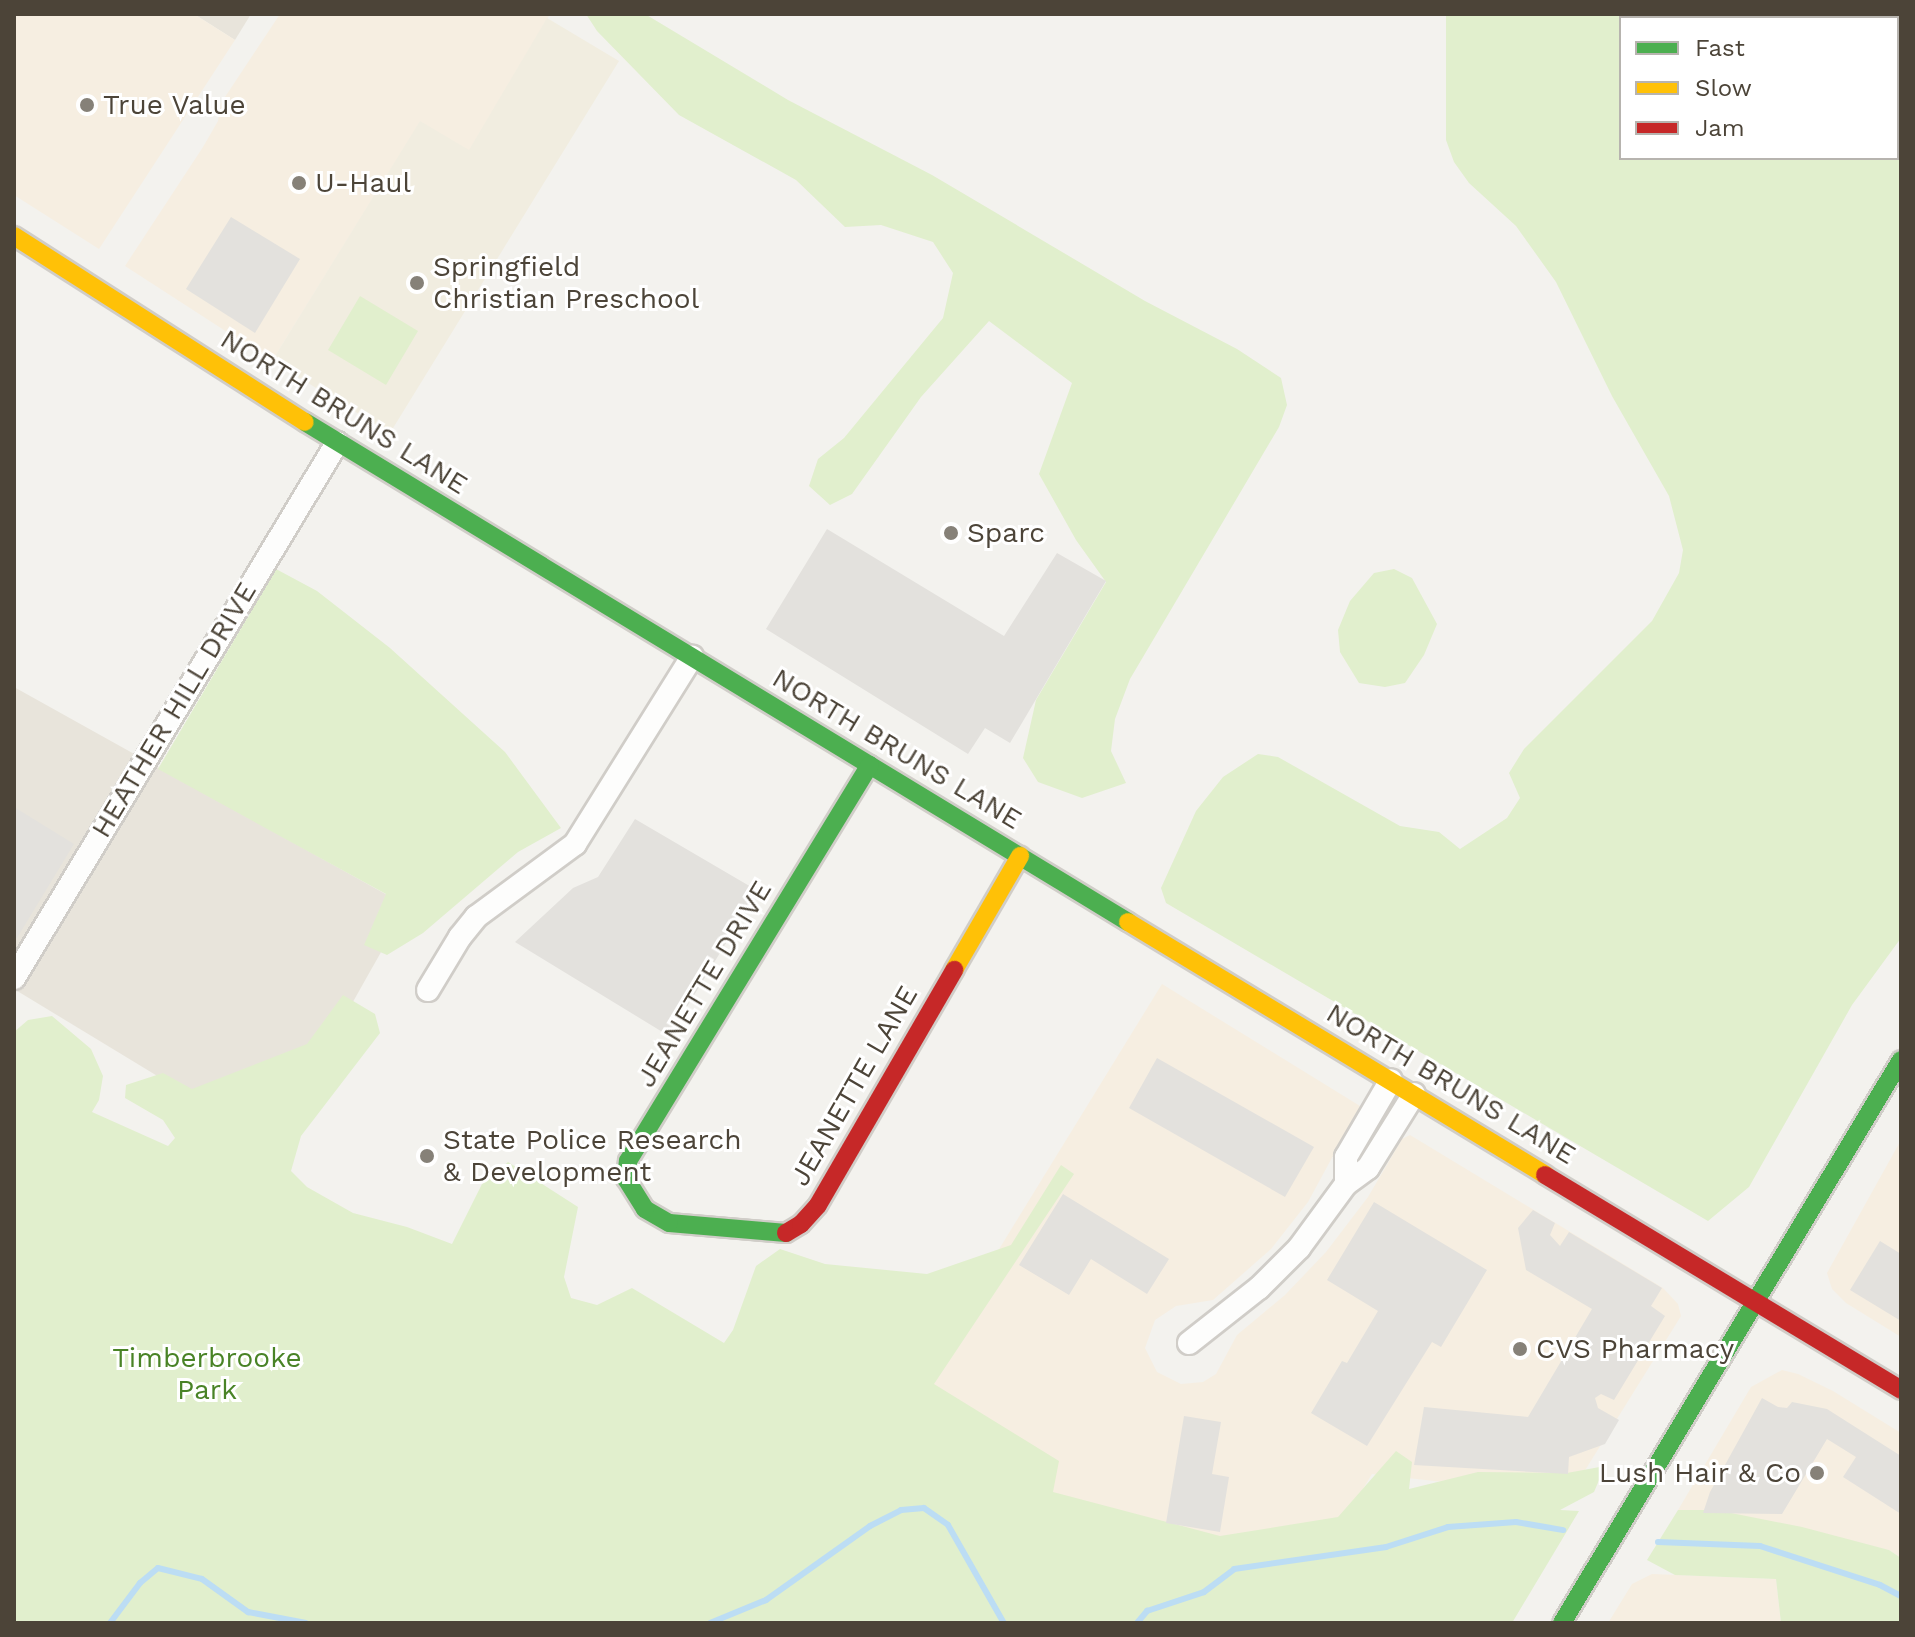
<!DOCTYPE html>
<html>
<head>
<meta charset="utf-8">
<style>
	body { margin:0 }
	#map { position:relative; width:1915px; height:1637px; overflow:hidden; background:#f3f2ee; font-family:"Work Sans",sans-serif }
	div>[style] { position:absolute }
	.residential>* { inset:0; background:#e8e4db }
	.commercial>* { inset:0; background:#f6eee1 }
	.education>* { inset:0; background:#f1ede0 }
	.green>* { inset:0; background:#e1efcd }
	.parking>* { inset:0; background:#e3e1dd }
	.stream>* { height:6px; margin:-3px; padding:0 3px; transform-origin:3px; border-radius:3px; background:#bcddf4 }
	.roads { filter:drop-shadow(2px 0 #d0cdc8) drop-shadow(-2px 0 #d0cdc8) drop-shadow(0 2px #d0cdc8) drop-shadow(0 -2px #d0cdc8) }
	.street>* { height:22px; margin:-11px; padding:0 11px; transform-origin:11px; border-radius:11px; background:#fdfdfc }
	.fast>* { height:18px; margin:-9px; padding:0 9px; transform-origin:9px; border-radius:9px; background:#4caf50 }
	.slow>* { height:18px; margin:-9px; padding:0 9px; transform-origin:9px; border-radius:9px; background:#ffc107 }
	.jam>* { height:18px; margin:-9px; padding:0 9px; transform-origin:9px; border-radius:9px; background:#c62828 }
	.dots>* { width:22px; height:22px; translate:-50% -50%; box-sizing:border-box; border:4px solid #fff; border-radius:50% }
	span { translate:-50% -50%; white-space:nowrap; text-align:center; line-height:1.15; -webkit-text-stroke:6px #fff; paint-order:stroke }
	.poi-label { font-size:28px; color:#4c4438 }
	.left { translate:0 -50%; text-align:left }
	.right { translate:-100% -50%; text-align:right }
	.street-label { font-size:28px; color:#4c4438 }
	.park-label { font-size:28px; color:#498326 }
	.frame { position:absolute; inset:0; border:16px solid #4c4438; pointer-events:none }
	.legend { position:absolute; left:1619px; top:16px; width:280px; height:144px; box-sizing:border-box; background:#fff; border:2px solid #b7b4af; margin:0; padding:10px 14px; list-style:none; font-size:24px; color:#4c4438 }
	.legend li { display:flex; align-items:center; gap:16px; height:40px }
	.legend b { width:40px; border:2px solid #b7b4af }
</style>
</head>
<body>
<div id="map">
	<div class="residential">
		<i style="clip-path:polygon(194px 14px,251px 14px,235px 40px)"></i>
		<i style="clip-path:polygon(14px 687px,407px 906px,332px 1039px,192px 1097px,14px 989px)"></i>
	</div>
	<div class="commercial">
		<i style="clip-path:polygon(14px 14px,194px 14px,235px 40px,99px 249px,14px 195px)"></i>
		<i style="clip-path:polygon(280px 14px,550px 14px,469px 151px,420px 122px,272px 361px,125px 266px,203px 147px,218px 121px,221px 103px)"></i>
		<i style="clip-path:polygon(1162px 984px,1360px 1106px,1308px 1202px,1271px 1249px,1213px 1300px,1176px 1306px,1155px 1320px,1145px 1348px,1157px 1372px,1181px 1384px,1203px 1382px,1216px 1374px,1237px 1335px,1285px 1295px,1326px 1252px,1368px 1197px,1402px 1139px,1410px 1135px,1663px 1288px,1678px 1304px,1681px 1316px,1569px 1496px,1372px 1474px,1344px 1520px,1228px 1541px,1032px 1499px,894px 1420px)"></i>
		<i style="clip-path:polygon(1901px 1140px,1901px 1337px,1846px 1303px,1832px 1289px,1827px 1273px)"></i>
		<i style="clip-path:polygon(1782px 1370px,1798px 1374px,1833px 1391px,1901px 1433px,1901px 1558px,1889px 1550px,1716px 1510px,1678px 1510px,1751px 1387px)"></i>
		<i style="clip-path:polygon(1652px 1574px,1776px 1579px,1781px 1623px,1608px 1623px,1632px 1584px)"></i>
	</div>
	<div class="education">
		<i style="clip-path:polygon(547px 18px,619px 61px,390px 433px,272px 361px,420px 121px,469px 150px)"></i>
	</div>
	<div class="green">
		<i style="clip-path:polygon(586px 14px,645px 14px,788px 100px,932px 175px,1145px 301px,1237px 349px,1281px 378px,1287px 405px,1279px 427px,1130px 679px,1115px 719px,1111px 751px,1126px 783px,1082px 798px,1038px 782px,1023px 758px,1036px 700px,1106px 582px,1076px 540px,1039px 474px,1072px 383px,989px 321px,921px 397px,852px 494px,830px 505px,809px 486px,818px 459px,844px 438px,943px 318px,953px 273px,933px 242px,881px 225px,845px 227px,796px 180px,679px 115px,597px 31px)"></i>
		<i style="clip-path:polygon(1446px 14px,1690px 14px,1689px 18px,1621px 18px,1621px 158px,1897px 158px,1897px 140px,1901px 148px,1901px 938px,1852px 1005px,1749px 1187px,1708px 1221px,1166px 903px,1161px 888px,1196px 811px,1223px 777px,1258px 754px,1278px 757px,1400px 826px,1439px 832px,1460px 849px,1507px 818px,1520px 798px,1509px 773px,1524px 749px,1652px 621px,1679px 573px,1683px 550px,1669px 496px,1612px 396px,1556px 282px,1516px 226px,1469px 183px,1454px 162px,1446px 140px)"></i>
		<i style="clip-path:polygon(360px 296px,418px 331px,386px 385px,328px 350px)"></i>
		<i style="clip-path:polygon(276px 569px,317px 591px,390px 648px,505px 752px,561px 828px,518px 852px,423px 933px,387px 955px,364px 945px,386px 894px,158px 769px)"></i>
		<i style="clip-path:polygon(1394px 569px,1412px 578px,1437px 624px,1424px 655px,1405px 683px,1385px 687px,1359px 683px,1340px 652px,1338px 630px,1350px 601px,1374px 573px)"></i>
		<i style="clip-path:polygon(343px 995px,375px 1014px,380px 1033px,301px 1136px,291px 1171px,307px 1187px,353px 1213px,407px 1227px,452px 1244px,482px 1184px,508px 1162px,578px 1207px,564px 1277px,571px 1298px,597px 1305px,632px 1288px,724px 1343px,733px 1330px,756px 1266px,780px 1249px,825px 1264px,927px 1274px,1011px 1245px,1061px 1165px,1074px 1174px,934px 1384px,1059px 1461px,1053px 1492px,1220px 1536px,1338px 1517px,1396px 1451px,1412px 1462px,1409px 1489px,1478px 1472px,1567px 1473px,1605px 1466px,1594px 1492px,1560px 1510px,1579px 1511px,1512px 1623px,14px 1623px,14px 1032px,28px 1020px,52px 1016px,91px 1049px,103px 1076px,99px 1100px,92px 1112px,168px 1146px,175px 1138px,163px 1120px,125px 1098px,126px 1085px,163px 1073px,192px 1089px,307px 1044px)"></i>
		<i style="clip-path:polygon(1678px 1510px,1716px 1510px,1802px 1527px,1889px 1550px,1901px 1558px,1901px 1623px,1781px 1623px,1776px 1579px,1675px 1575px,1647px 1560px)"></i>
	</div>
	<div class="parking">
		<i style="clip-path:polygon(231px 217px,300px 259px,255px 333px,186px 289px)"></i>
		<i style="clip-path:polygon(827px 529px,1004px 636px,1057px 553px,1106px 581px,1010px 743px,985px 728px,968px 754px,766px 629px)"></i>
		<i style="clip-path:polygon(14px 807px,74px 844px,17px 938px,14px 937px)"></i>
		<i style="clip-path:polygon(635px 819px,758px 891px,669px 1036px,515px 942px,573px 888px,598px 877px)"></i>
		<i style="clip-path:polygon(1157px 1058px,1314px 1147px,1285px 1197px,1129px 1108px)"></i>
		<i style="clip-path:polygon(1063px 1194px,1169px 1259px,1147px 1294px,1091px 1259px,1069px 1295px,1019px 1265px)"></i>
		<i style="clip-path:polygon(1374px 1202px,1487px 1270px,1441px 1347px,1432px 1342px,1367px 1446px,1311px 1413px,1342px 1361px,1347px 1363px,1378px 1311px,1327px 1280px)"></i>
		<i style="clip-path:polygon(1533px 1210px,1555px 1223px,1550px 1235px,1560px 1246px,1569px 1232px,1662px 1288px,1651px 1306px,1665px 1316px,1614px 1400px,1601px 1394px,1595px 1398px,1598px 1408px,1619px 1420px,1605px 1444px,1569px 1457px,1568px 1474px,1414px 1465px,1424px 1407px,1528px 1417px,1592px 1309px,1526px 1270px,1518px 1228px)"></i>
		<i style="clip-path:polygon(1880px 1241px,1901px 1254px,1901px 1321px,1850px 1290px)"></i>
		<i style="clip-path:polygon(1762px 1398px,1778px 1407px,1787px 1408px,1792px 1402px,1827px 1409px,1901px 1456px,1901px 1514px,1843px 1477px,1856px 1457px,1827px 1439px,1782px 1514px,1703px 1513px,1710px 1492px)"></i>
		<i style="clip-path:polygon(1184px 1416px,1221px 1422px,1212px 1474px,1229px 1477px,1220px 1532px,1166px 1523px)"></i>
	</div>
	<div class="stream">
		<i style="left:1658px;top:1542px;width:102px;rotate:2.2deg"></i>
		<i style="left:1760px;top:1546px;width:126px;rotate:18deg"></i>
		<i style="left:1880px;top:1585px;width:24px;rotate:28deg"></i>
		<i style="left:110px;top:1623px;width:50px;rotate:-53.1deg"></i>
		<i style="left:140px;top:1583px;width:23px;rotate:-40deg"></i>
		<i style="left:158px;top:1568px;width:45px;rotate:14deg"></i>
		<i style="left:202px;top:1579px;width:57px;rotate:35.7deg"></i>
		<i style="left:248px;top:1612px;width:59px;rotate:10.7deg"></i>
		<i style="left:710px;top:1623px;width:61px;rotate:-22.3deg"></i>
		<i style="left:766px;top:1600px;width:128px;rotate:-35.4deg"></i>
		<i style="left:870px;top:1526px;width:35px;rotate:-27deg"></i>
		<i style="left:901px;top:1510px;width:23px;rotate:-5deg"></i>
		<i style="left:924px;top:1508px;width:29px;rotate:35deg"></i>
		<i style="left:948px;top:1525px;width:113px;rotate:60.3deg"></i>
		<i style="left:1137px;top:1623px;width:16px;rotate:-50deg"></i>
		<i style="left:1147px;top:1611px;width:60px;rotate:-18.4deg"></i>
		<i style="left:1204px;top:1592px;width:38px;rotate:-37deg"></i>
		<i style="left:1234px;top:1569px;width:154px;rotate:-8.2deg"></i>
		<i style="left:1386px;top:1547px;width:65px;rotate:-17.9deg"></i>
		<i style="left:1448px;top:1527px;width:68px;rotate:-4.2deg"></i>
		<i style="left:1516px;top:1522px;width:48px;rotate:9.7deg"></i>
	</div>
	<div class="roads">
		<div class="street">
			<i style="left:14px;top:978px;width:625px;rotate:-58.88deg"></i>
			<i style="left:428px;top:990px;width:62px;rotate:-58.9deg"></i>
			<i style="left:460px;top:937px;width:26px;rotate:-51deg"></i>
			<i style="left:476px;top:917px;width:123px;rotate:-36.4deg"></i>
			<i style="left:575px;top:844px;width:221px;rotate:-58deg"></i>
			<i style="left:1346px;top:1184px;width:27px;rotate:-90deg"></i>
			<i style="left:1346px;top:1157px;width:89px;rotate:-59.7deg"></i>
			<i style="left:1189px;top:1343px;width:89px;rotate:-38.2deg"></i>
			<i style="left:1259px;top:1288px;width:57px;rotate:-45deg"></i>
			<i style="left:1299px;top:1248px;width:79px;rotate:-53.7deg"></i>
			<i style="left:1346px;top:1184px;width:27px;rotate:-36deg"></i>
			<i style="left:1368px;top:1168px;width:87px;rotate:-58.1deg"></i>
		</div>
		<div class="fast">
			<i style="left:305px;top:422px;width:963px;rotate:31.28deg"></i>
			<i style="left:786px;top:1233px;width:117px;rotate:-175.1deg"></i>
			<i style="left:669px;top:1223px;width:28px;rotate:-150deg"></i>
			<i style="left:645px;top:1209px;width:36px;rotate:-122deg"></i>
			<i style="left:626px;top:1179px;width:18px;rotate:-84deg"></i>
			<i style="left:628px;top:1161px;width:464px;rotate:-58.6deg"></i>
			<i style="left:1562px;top:1623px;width:657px;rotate:-58.95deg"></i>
		</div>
		<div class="slow">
			<i style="left:14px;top:236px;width:345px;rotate:32.6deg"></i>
			<i style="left:1128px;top:922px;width:488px;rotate:31.2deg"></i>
			<i style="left:954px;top:970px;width:132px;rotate:-59.9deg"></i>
		</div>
		<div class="jam">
			<i style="left:1545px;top:1175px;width:416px;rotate:31.1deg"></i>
			<i style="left:786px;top:1233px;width:17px;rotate:-31deg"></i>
			<i style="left:801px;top:1224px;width:25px;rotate:-48deg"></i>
			<i style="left:818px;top:1205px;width:272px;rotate:-59.9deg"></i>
		</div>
	</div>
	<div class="dots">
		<i style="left:87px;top:105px;background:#868178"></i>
		<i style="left:299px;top:183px;background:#868178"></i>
		<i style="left:417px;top:283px;background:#868178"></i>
		<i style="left:951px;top:533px;background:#868178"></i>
		<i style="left:427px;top:1156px;background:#868178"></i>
		<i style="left:1520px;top:1349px;background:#868178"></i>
		<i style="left:1817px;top:1473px;background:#868178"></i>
	</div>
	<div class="poi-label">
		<span class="left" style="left:103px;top:105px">True Value</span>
		<span class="left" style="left:315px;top:183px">U-Haul</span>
		<span class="left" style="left:433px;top:283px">Springfield<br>Christian Preschool</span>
		<span class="left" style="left:967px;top:533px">Sparc</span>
		<span class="left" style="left:443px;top:1156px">State Police Research<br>&amp; Development</span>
		<span class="left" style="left:1536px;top:1349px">CVS Pharmacy</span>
		<span class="right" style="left:1801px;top:1473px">Lush Hair &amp; Co</span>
	</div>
	<div class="street-label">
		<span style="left:344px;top:412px;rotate:32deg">NORTH BRUNS LANE</span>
		<span style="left:174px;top:710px;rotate:-59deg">HEATHER HILL DRIVE</span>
		<span style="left:897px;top:749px;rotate:31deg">NORTH BRUNS LANE</span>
		<span style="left:704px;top:984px;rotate:-59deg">JEANETTE DRIVE</span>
		<span style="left:1451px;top:1084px;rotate:31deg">NORTH BRUNS LANE</span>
		<span style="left:854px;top:1086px;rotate:-60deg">JEANETTE LANE</span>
	</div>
	<div class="park-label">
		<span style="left:207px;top:1374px">Timberbrooke<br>Park</span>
	</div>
	<div class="frame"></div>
	<ul class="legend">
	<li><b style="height:10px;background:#4caf50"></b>Fast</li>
	<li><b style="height:10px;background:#ffc107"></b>Slow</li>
	<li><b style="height:10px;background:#c62828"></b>Jam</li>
	</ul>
</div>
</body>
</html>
